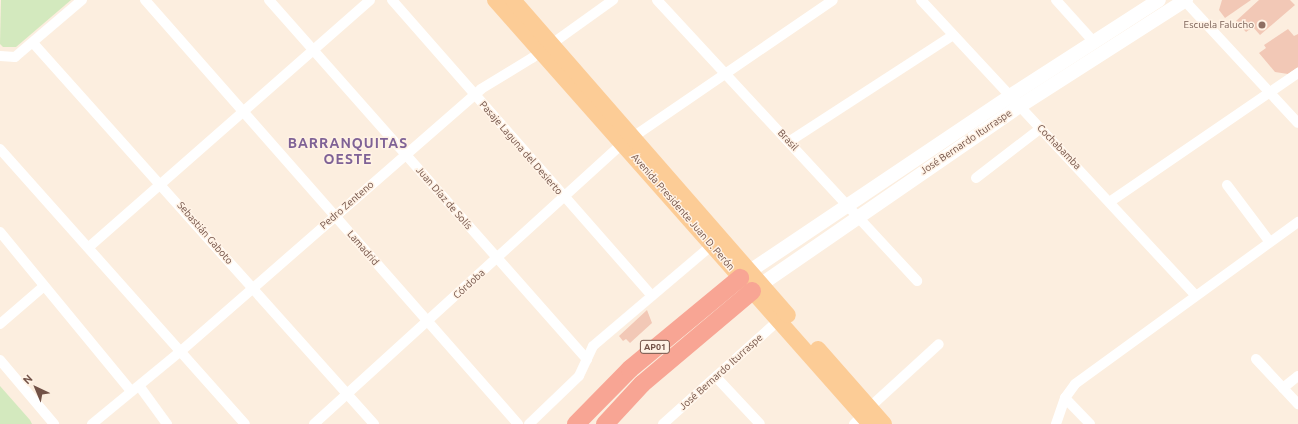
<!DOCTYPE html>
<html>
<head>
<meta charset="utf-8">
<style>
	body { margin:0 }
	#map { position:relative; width:1298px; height:424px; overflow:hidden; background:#fceedf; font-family:Ubuntu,sans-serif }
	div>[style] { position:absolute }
	.green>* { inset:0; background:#d3e9be }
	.building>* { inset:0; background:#f2c8b6 }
	.street>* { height:10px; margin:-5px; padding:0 5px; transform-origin:5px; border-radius:5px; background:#fff }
	.secondary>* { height:14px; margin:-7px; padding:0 7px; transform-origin:7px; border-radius:7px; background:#fff }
	.primary>* { height:16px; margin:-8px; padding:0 8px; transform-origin:8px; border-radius:8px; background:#fccc96 }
	.highway>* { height:18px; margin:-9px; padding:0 9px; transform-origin:9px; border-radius:9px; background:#f8a594 }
	.dots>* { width:11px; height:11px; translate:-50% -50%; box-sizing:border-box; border:2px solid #fff2e5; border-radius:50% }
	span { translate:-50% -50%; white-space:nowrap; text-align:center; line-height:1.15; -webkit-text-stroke:3px #fff2e5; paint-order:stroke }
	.shield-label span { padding:1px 3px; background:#fff2e5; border:1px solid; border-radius:3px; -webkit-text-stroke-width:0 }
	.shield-label { font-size:9px; color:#725247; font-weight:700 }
	.education-label { font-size:10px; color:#785e54 }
	.right { translate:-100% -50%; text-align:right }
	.street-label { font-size:10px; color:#725247 }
	.district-label { font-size:14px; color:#7f6296; font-weight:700; letter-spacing:1px }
	.north { position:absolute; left:16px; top:368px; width:40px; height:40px; -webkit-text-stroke:3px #fff2e5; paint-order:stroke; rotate:316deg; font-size:11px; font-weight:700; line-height:16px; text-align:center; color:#725247 }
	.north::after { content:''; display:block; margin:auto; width:14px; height:18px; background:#725247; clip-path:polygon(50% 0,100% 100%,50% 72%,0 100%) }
</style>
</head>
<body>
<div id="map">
	<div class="green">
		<i style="clip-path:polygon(1px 0,71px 0,16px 47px,3px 47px,0 44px)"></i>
		<i style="clip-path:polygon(0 386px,30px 420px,32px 424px,0 424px)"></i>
	</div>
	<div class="building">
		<i style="clip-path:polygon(1222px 0,1251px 0,1225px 18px,1219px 10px)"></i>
		<i style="clip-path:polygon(1259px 0,1290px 0,1295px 5px,1260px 35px,1253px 27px,1246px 32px,1236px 21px)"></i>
		<i style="clip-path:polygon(1288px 29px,1294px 36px,1298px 34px,1298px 67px,1288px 74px,1275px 72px,1259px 53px,1266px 48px,1264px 45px)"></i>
		<i style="clip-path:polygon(647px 310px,652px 323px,630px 343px,626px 339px,623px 341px,619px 336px)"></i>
	</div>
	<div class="street">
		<i style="left:145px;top:0;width:565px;rotate:48.66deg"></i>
		<i style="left:269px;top:0;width:480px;rotate:48.5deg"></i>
		<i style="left:392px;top:0;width:393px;rotate:48.7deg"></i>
		<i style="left:657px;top:0;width:383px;rotate:47.2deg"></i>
		<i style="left:921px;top:0;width:403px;rotate:47.1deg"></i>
		<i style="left:1056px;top:0;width:55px;rotate:47.9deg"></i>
		<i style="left:1185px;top:1px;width:166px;rotate:47.2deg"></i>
		<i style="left:34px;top:44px;width:510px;rotate:48.18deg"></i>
		<i style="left:0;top:56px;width:15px;rotate:4deg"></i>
		<i style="left:15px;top:57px;width:88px;rotate:-40.4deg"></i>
		<i style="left:633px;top:137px;width:242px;rotate:-34.4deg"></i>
		<i style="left:790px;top:141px;width:194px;rotate:-33deg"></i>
		<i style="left:0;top:149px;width:368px;rotate:48.3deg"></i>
		<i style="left:976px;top:178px;width:82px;rotate:-37.6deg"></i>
		<i style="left:1227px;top:185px;width:70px;rotate:53.1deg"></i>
		<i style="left:1111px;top:201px;width:227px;rotate:-34.4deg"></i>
		<i style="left:0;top:232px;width:206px;rotate:50.5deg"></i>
		<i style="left:89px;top:247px;width:374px;rotate:-41.3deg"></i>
		<i style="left:0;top:324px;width:57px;rotate:-40.7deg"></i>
		<i style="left:1256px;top:359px;width:62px;rotate:47deg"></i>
		<i style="left:0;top:360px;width:84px;rotate:49.8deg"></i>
		<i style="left:716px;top:377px;width:64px;rotate:46.9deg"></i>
		<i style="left:140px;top:387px;width:46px;rotate:53.9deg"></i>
		<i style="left:1283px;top:388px;width:19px;rotate:-39deg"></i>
		<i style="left:1065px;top:398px;width:36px;rotate:46deg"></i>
		<i style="left:870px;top:407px;width:93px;rotate:-42.4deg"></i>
		<i style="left:92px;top:424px;width:115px;rotate:-39.4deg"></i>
		<i style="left:181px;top:351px;width:398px;rotate:-41.1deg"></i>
		<i style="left:481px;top:89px;width:60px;rotate:-31.3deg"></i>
		<i style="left:532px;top:58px;width:100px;rotate:-35.6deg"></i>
		<i style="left:314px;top:424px;width:418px;rotate:-42.3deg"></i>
		<i style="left:529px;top:424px;width:69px;rotate:-43.8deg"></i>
		<i style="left:579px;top:376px;width:33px;rotate:-65deg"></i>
		<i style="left:593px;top:346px;width:156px;rotate:-40.3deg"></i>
		<i style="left:663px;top:424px;width:156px;rotate:-41.9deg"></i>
		<i style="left:854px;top:424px;width:11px;rotate:-45deg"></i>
		<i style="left:1056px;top:424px;width:28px;rotate:-71deg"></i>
		<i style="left:1065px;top:398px;width:17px;rotate:-54deg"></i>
		<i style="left:1075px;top:384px;width:276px;rotate:-36deg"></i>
	</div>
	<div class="secondary">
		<i style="left:741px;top:277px;width:324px;rotate:-33.9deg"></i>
		<i style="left:1010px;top:96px;width:177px;rotate:-32.8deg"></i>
		<i style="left:753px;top:290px;width:324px;rotate:-34.6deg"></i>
		<i style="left:1020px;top:106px;width:197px;rotate:-32.6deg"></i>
	</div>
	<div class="primary">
		<i style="left:495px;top:0;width:566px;rotate:48.51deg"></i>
		<i style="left:513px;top:0;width:418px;rotate:48.9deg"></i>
		<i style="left:818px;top:349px;width:100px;rotate:48.7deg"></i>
	</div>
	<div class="highway">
		<i style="left:576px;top:424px;width:77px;rotate:-45.5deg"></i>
		<i style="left:630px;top:369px;width:143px;rotate:-39.6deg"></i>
		<i style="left:605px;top:424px;width:54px;rotate:-47.2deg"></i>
		<i style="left:642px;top:384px;width:144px;rotate:-40.2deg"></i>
	</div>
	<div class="dots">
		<i style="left:1262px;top:25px;background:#8d6e63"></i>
	</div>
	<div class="shield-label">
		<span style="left:655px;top:347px">AP01</span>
	</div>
	<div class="education-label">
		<span class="right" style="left:1254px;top:25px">Escuela Falucho</span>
	</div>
	<div class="street-label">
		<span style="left:788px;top:140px;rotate:47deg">Brasil</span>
		<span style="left:966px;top:142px;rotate:-34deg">José Bernardo Iturraspe</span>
		<span style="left:1059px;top:147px;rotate:46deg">Cochabamba</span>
		<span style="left:521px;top:148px;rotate:49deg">Pasaje Laguna del Desierto</span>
		<span style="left:444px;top:198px;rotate:49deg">Juan Díaz de Solís</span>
		<span style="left:347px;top:205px;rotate:-41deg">Pedro Zenteno</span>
		<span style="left:683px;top:212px;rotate:49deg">Avenida Presidente Juan D. Perón</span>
		<span style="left:205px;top:233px;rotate:49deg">Sebastián Gaboto</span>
		<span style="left:363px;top:248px;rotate:49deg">Lamadrid</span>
		<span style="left:469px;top:284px;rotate:-42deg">Córdoba</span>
		<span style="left:721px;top:372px;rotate:-42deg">José Bernardo Iturraspe</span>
	</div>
	<div class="district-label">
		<span style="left:348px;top:151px">BARRANQUITAS<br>OESTE</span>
	</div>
	<div class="north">N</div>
</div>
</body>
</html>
